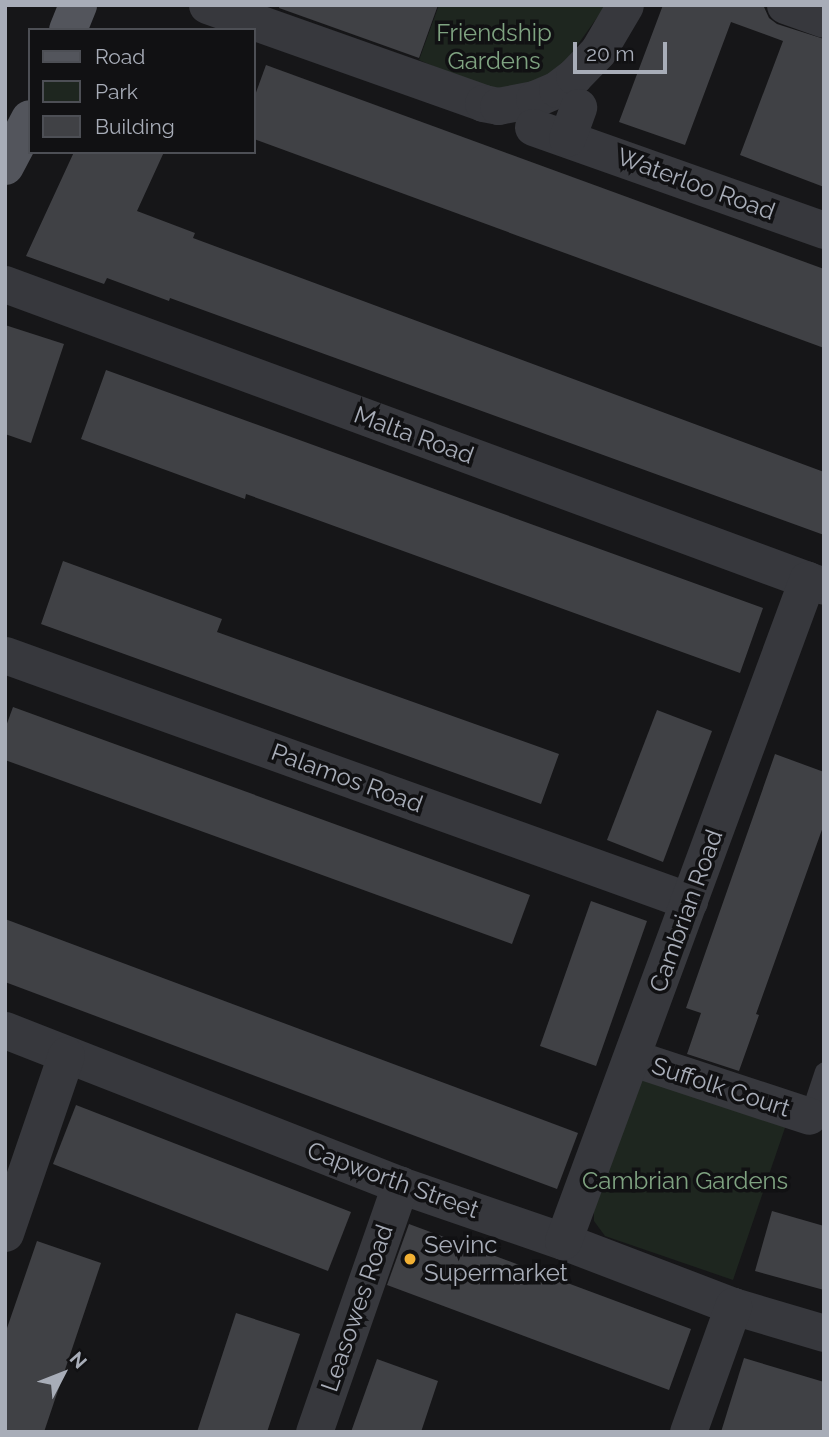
<!DOCTYPE html>
<html>
<head>
<meta charset="utf-8">
<style>
	body { margin:0 }
	#map { position:relative; width:829px; height:1437px; overflow:hidden; background:#161618; font-family:Raleway,sans-serif }
	div>[style] { position:absolute }
	.green>* { inset:0; background:#1e261f }
	.building>* { inset:0; background:#404145 }
	.service>* { height:19px; margin:-9.5px; padding:0 9.5px; transform-origin:9.5px; border-radius:9.5px; background:#37383d }
	.minor>* { height:37px; margin:-18.5px; padding:0 18.5px; transform-origin:18.5px; border-radius:18.5px; background:#37383d }
	.primary>* { height:38px; margin:-19px; padding:0 19px; transform-origin:19px; border-radius:19px; background:#53555c }
	.dots>* { width:19px; height:19px; translate:-50% -50%; box-sizing:border-box; border:4px solid #111113; border-radius:50% }
	span { translate:-50% -50%; white-space:nowrap; text-align:center; line-height:1.15; -webkit-text-stroke:7px #111113; paint-order:stroke }
	.park-label { font-size:24px; color:#7fa381 }
	.street-label { font-size:24px; color:#a8adb8 }
	.poi-label { font-size:24px; color:#a8adb8 }
	.left { translate:0 -50%; text-align:left }
	.frame { position:absolute; inset:0; border:7px solid #a8adb8; pointer-events:none }
	.legend { position:absolute; left:28px; top:28px; width:228px; height:126px; box-sizing:border-box; background:#111113; border:2px solid #4d4f55; margin:0; padding:9px 12px; list-style:none; font-size:21px; color:#a8adb8 }
	.legend li { display:flex; align-items:center; gap:14px; height:35px }
	.legend b { width:35px; border:2px solid #4d4f55 }
	.north { position:absolute; left:28px; top:1339px; width:70px; height:70px; -webkit-text-stroke:5px #111113; paint-order:stroke; rotate:48deg; font-size:19px; font-weight:700; line-height:28px; text-align:center; color:#a8adb8 }
	.north::after { content:''; display:block; margin:auto; width:24px; height:32px; background:#a8adb8; clip-path:polygon(50% 0,100% 100%,50% 72%,0 100%) }
	.scale { position:absolute; left:573px; top:42px; width:94px; height:32px; box-sizing:border-box; border:4px solid #a8adb8; border-top:0; padding-left:9px; font-size:21px; line-height:24px; white-space:nowrap; color:#a8adb8; -webkit-text-stroke:5px #111113; paint-order:stroke }
</style>
</head>
<body>
<div id="map">
	<div class="green">
		<i style="clip-path:polygon(439px 5px,606px 5px,569px 57px,550px 74px,520px 87px,486px 89px,419px 60px)"></i>
		<i style="clip-path:polygon(643px 1071px,788px 1119px,733px 1280px,605px 1236px,594px 1221px,594px 1204px)"></i>
	</div>
	<div class="building">
		<i style="clip-path:polygon(280px 5px,438px 5px,419px 58px,279px 8px)"></i>
		<i style="clip-path:polygon(663px 5px,759px 5px,764px 7px,769px 18px,777px 24px,824px 39px,824px 187px,740px 155px,783px 41px,731px 22px,685px 145px,619px 122px)"></i>
		<i style="clip-path:polygon(266px 65px,824px 269px,824px 348px,254px 139px,254px 98px)"></i>
		<i style="clip-path:polygon(74px 152px,164px 152px,137px 211px,195px 233px,193px 238px,824px 472px,824px 535px,170px 298px,169px 301px,107px 278px,104px 284px,26px 256px)"></i>
		<i style="clip-path:polygon(5px 325px,64px 344px,31px 443px,5px 434px)"></i>
		<i style="clip-path:polygon(106px 370px,763px 608px,740px 673px,246px 494px,245px 499px,81px 439px)"></i>
		<i style="clip-path:polygon(63px 561px,222px 619px,217px 632px,559px 754px,541px 804px,41px 624px)"></i>
		<i style="clip-path:polygon(13px 707px,530px 895px,512px 944px,5px 760px,5px 729px)"></i>
		<i style="clip-path:polygon(657px 710px,712px 731px,663px 862px,607px 840px)"></i>
		<i style="clip-path:polygon(775px 754px,824px 772px,824px 824px,756px 1014px,759px 1015px,739px 1071px,687px 1054px,701px 1013px,686px 1008px)"></i>
		<i style="clip-path:polygon(591px 901px,647px 921px,596px 1066px,540px 1046px)"></i>
		<i style="clip-path:polygon(5px 919px,578px 1133px,557px 1189px,5px 982px)"></i>
		<i style="clip-path:polygon(76px 1105px,351px 1212px,328px 1271px,53px 1164px)"></i>
		<i style="clip-path:polygon(772px 1211px,824px 1226px,824px 1290px,755px 1271px)"></i>
		<i style="clip-path:polygon(409px 1224px,691px 1329px,669px 1390px,387px 1285px)"></i>
		<i style="clip-path:polygon(37px 1241px,101px 1263px,44px 1432px,5px 1432px,5px 1334px)"></i>
		<i style="clip-path:polygon(236px 1313px,300px 1334px,267px 1432px,197px 1432px)"></i>
		<i style="clip-path:polygon(744px 1358px,824px 1382px,824px 1432px,721px 1432px)"></i>
		<i style="clip-path:polygon(377px 1359px,438px 1381px,421px 1432px,351px 1432px)"></i>
	</div>
	<div class="service">
		<i style="left:809px;top:1116px;width:47px;rotate:-71.6deg"></i>
	</div>
	<div class="minor">
		<i style="left:207px;top:5px;width:293px;rotate:19.5deg"></i>
		<i style="left:483px;top:103px;width:15px;rotate:11deg"></i>
		<i style="left:498px;top:106px;width:37px;rotate:-11deg"></i>
		<i style="left:534px;top:99px;width:25px;rotate:-23deg"></i>
		<i style="left:557px;top:89px;width:21px;rotate:-37deg"></i>
		<i style="left:574px;top:76px;width:35px;rotate:-46deg"></i>
		<i style="left:598px;top:51px;width:53px;rotate:-59.6deg"></i>
		<i style="left:785px;top:5px;width:41px;rotate:19.7deg"></i>
		<i style="left:533px;top:127px;width:309px;rotate:19.5deg"></i>
		<i style="left:567px;top:138px;width:33px;rotate:-70deg"></i>
		<i style="left:5px;top:284px;width:873px;rotate:20.24deg"></i>
		<i style="left:5px;top:655px;width:727px;rotate:19.78deg"></i>
		<i style="left:5px;top:1030px;width:424px;rotate:21.4deg"></i>
		<i style="left:400px;top:1185px;width:172px;rotate:19deg"></i>
		<i style="left:563px;top:1241px;width:182px;rotate:20.9deg"></i>
		<i style="left:733px;top:1306px;width:95px;rotate:16.5deg"></i>
		<i style="left:633px;top:1058px;width:185px;rotate:18.2deg"></i>
		<i style="left:5px;top:1233px;width:188px;rotate:-71.1deg"></i>
		<i style="left:563px;top:1241px;width:705px;rotate:-69.74deg"></i>
		<i style="left:314px;top:1432px;width:262px;rotate:-70.8deg"></i>
		<i style="left:688px;top:1432px;width:134px;rotate:-70.3deg"></i>
	</div>
	<div class="primary">
		<i style="left:68px;top:30px;width:27px;rotate:-68deg"></i>
		<i style="left:5px;top:166px;width:53px;rotate:-62deg"></i>
	</div>
	<div class="dots">
		<i style="left:410px;top:1259px;background:#f2b134"></i>
	</div>
	<div class="park-label">
		<span style="left:494px;top:47px">Friendship<br>Gardens</span>
		<span style="left:685px;top:1181px">Cambrian Gardens</span>
	</div>
	<div class="street-label">
		<span style="left:696px;top:184px;rotate:20deg">Waterloo Road</span>
		<span style="left:414px;top:435px;rotate:20deg">Malta Road</span>
		<span style="left:347px;top:778px;rotate:20deg">Palamos Road</span>
		<span style="left:686px;top:911px;rotate:-70deg">Cambrian Road</span>
		<span style="left:721px;top:1087px;rotate:18deg">Suffolk Court</span>
		<span style="left:393px;top:1180px;rotate:20deg">Capworth Street</span>
		<span style="left:357px;top:1308px;rotate:-71deg">Leasowes Road</span>
	</div>
	<div class="poi-label">
		<span class="left" style="left:424px;top:1259px">Sevinc<br>Supermarket</span>
	</div>
	<div class="frame"></div>
	<ul class="legend">
	<li><b style="height:9px;background:#53555c"></b>Road</li>
	<li><b style="height:19px;background:#1e261f"></b>Park</li>
	<li><b style="height:19px;background:#404145"></b>Building</li>
	</ul>
	<div class="north">N</div>
	<div class="scale">20 m</div>
</div>
</body>
</html>
